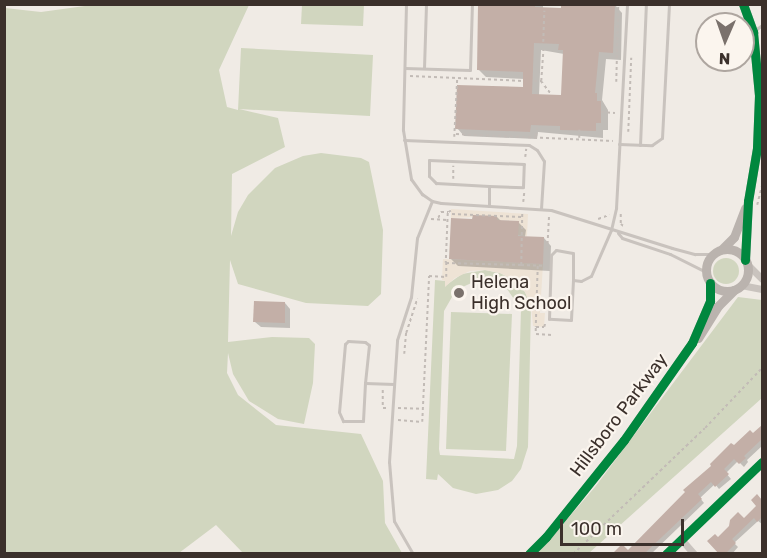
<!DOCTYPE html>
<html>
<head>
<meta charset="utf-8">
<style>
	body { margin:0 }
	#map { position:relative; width:767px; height:558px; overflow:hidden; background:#f0ebe5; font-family:Rubik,sans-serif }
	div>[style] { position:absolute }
	.green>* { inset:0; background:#d1d6bf }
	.round { border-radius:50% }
	.plaza>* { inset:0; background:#eee3d5 }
	.shadow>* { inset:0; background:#0003 }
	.building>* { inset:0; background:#c3afa7 }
	.path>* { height:1.5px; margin-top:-0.75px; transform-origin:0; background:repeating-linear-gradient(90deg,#c2bbb6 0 3px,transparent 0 6px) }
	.lane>* { height:3px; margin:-1.5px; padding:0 1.5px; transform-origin:1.5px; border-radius:1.5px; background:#c9c3be }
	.street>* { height:7px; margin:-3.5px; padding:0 3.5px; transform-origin:3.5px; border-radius:3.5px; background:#c9c3be }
	.secondary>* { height:9px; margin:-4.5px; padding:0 4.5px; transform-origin:4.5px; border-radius:4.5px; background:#bab3ae }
	.secondary>.ring { margin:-4.5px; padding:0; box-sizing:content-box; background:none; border:9px solid #bab3ae; border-radius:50% }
	.cycleway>* { height:9px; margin:-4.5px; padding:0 4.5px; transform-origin:4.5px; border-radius:4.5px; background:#00873e }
	.dots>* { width:16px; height:16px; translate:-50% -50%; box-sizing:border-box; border:3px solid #fbf5ee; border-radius:50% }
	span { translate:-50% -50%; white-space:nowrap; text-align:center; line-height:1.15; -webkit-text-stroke:4.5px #fbf5ee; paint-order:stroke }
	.poi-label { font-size:18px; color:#3b302b }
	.left { translate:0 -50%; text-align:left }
	.street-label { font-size:18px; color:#3b302b }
	.frame { position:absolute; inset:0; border:6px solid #3b302b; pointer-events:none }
	.north { position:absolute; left:695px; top:12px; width:60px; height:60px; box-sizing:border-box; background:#fbf5ee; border:2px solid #aea6a0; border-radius:50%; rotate:182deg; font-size:16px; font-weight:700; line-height:24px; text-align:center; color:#3b302b }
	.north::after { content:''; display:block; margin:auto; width:21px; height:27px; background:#7a716c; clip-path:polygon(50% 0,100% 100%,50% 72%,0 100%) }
	.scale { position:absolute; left:560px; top:519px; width:124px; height:27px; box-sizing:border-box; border:3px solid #3b302b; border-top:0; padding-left:8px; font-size:18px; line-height:21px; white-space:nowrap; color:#3b302b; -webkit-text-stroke:4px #fbf5ee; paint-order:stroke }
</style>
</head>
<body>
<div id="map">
	<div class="green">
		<i style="clip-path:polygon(92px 5px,249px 5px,219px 70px,227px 107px,238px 110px,241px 48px,373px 55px,370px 116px,239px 109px,278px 118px,285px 147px,232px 174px,231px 236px,238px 212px,248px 195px,275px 168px,303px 156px,321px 153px,361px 158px,369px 162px,383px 230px,381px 294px,368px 306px,306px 303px,238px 284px,230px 260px,228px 342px,272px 337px,309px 338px,315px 344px,313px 383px,304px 424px,278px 419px,249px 401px,233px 374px,228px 353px,227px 373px,238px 395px,276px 425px,361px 434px,383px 481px,385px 523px,402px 553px,243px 553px,216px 525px,179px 553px,5px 553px,5px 8px,41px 12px)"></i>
		<i style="clip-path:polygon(302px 5px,364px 5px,363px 26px,301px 24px)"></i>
		<i class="round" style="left:713px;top:258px;width:26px;height:26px"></i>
		<i style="clip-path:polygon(evenodd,485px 270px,500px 273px,514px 280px,525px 292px,531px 306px,528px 447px,521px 469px,512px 481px,498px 490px,476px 494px,453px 488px,438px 474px,437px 480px,426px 479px,435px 280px,445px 281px,445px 286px,462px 274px,485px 270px,478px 280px,497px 283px,507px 289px,521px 309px,517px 446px,514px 459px,440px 455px,439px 449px,444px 311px,456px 290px,478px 280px)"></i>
		<i style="clip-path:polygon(738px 297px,762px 300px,762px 398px,589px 553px,538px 553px,595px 487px)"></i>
		<i style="clip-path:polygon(451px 312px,512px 314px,506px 451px,446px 449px)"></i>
	</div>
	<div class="plaza">
		<i style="clip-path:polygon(451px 209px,528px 214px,527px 236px,518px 235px,518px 221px,497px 220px,497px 216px,451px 218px)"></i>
		<i style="clip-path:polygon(443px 259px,543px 264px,540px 313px,545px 313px,544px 327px,533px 326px,531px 306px,525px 292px,514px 280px,500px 273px,485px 270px,470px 271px,455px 278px,445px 287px,445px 281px,442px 280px)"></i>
	</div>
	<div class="shadow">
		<i style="clip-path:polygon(evenodd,482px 4px,543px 4px,543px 9px,615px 5px,622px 13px,621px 60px,606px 59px,602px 100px,608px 110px,608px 130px,603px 130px,603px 138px,538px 132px,537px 139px,464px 136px,457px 128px,524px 89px,525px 79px,486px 77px,479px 70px,482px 4px,541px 50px,564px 54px,563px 96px,539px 95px,541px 50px)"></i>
		<i style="clip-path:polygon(497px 217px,501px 221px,518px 222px,526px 230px,525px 237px,544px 238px,551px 246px,550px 271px,458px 266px,451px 259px,474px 220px)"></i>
		<i style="clip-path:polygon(285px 303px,290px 309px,290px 328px,261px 327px,255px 322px)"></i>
		<i style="clip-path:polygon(762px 427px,762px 446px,747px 460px,748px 462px,744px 467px,738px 461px,726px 473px,731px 479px,719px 489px,715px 484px,700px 498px,704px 503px,651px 554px,642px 554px,734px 447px)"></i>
		<i style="clip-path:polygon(762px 501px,762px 524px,758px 521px,734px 543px,738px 547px,732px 554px,721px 554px,718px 539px,744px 520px)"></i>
	</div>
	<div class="building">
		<i style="clip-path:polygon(evenodd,535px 4px,535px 7px,561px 8px,561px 4px,615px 4px,613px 53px,599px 52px,595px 93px,597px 93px,597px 101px,601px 101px,601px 123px,596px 123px,596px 131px,560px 130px,560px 126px,531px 125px,530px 132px,455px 129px,457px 85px,523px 87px,523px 72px,477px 70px,478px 5px,535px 4px,534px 43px,559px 44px,558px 50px,563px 50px,561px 95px,532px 94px,534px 43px)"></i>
		<i style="clip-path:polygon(473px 215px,497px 216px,497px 220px,519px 221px,518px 236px,544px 237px,543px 264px,449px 259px,451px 218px,472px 219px)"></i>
		<i style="clip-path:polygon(254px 301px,285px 302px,285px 323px,253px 322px)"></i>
		<i style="clip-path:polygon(762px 425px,762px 439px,744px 456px,746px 458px,739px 464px,734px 459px,724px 469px,729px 474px,715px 487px,711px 482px,698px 494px,702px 499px,644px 554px,612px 554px,622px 544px,628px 550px,685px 492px,683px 490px,711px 466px,710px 464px,731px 443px,734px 445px,750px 430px,753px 433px)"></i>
		<i style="clip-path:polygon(757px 494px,762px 500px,762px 517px,757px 522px,754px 518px,732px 539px,736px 543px,725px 554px,719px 554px,707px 541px,715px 534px,718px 537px,729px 526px,730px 520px,738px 512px,744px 518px,756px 506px,751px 500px)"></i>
	</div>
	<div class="path">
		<i style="left:543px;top:42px;width:31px;rotate:-88deg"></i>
		<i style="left:410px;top:76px;width:113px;rotate:2.5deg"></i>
		<i style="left:534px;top:81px;width:7px"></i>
		<i style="left:541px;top:81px;width:32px;rotate:-86deg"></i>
		<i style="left:541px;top:81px;width:16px;rotate:52deg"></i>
		<i style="left:616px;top:82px;width:78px;rotate:-88.5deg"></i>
		<i style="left:601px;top:112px;width:14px;rotate:4deg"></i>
		<i style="left:628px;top:132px;width:74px;rotate:-87.7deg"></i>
		<i style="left:456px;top:134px;width:157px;rotate:2.6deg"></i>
		<i style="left:536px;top:136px;width:11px;rotate:-85deg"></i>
		<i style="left:454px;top:137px;width:59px;rotate:-87.1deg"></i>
		<i style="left:579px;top:138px;width:8px;rotate:-90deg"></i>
		<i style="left:525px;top:157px;width:8px;rotate:-83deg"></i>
		<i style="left:453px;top:179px;width:13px;rotate:-90deg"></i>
		<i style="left:523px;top:202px;width:10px;rotate:-84deg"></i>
		<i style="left:757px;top:205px;width:21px;rotate:-76deg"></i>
		<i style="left:451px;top:211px;width:4px;rotate:146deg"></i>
		<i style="left:448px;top:213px;width:50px;rotate:92.3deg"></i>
		<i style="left:446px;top:263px;width:75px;rotate:1.5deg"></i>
		<i style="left:521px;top:265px;width:52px;rotate:-88.9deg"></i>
		<i style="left:452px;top:214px;width:70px;rotate:2.5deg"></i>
		<i style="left:621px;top:214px;width:10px;rotate:90deg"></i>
		<i style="left:621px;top:224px;width:5px;rotate:37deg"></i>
		<i style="left:438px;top:218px;width:7px;rotate:-63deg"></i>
		<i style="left:441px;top:212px;width:7px"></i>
		<i style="left:431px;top:219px;width:16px;rotate:4deg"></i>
		<i style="left:598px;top:219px;width:12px;rotate:-20deg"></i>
		<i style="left:547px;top:250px;width:35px;rotate:-87deg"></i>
		<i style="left:521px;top:265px;width:23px;rotate:2deg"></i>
		<i style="left:538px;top:266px;width:61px;rotate:91.9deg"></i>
		<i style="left:536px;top:327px;width:8px"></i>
		<i style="left:544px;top:327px;width:4px;rotate:-76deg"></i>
		<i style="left:536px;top:328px;width:6px;rotate:90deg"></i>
		<i style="left:536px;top:334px;width:16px;rotate:4deg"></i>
		<i style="left:404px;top:354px;width:21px;rotate:-85deg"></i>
		<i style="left:406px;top:333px;width:36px;rotate:-72deg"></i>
		<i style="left:383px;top:390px;width:18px;rotate:90deg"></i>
		<i style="left:383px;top:408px;width:4px"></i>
		<i style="left:398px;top:408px;width:24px;rotate:2deg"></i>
		<i style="left:398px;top:420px;width:24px;rotate:5deg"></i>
		<i style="left:422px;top:422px;width:146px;rotate:-87.3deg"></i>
		<i style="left:429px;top:276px;width:17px;rotate:3deg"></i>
		<i style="left:446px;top:277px;width:14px;rotate:-90deg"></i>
		<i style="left:573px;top:554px;width:182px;rotate:-43.7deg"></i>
		<i style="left:705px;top:428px;width:83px;rotate:-46.5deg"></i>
	</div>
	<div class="lane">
		<i style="left:406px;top:4px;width:126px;rotate:91.4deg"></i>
		<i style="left:403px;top:130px;width:50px;rotate:80.7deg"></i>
		<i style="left:411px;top:179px;width:19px;rotate:54deg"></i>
		<i style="left:422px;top:194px;width:12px;rotate:35deg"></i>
		<i style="left:432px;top:201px;width:9px;rotate:13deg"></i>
		<i style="left:441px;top:203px;width:110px;rotate:3.6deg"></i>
		<i style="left:551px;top:210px;width:127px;rotate:17.4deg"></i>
		<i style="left:672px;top:248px;width:24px;rotate:15deg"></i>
		<i style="left:695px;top:254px;width:18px"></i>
		<i style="left:754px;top:31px;width:10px;rotate:-37deg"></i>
		<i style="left:405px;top:68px;width:65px;rotate:1.8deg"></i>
		<i style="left:470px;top:70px;width:66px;rotate:-88.3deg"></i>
		<i style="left:424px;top:68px;width:64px;rotate:-88.2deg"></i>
		<i style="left:404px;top:140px;width:125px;rotate:2.3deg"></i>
		<i style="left:529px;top:145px;width:9px;rotate:32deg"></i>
		<i style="left:537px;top:150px;width:13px;rotate:58deg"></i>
		<i style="left:544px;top:161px;width:48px;rotate:93.6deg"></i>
		<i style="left:619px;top:144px;width:33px;rotate:2deg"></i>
		<i style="left:652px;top:145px;width:12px;rotate:-35deg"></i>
		<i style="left:662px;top:138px;width:134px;rotate:-87deg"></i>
		<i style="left:640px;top:145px;width:141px;rotate:-87.6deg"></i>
		<i style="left:489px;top:206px;width:20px;rotate:-90deg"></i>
		<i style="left:489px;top:186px;width:34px;rotate:2deg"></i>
		<i style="left:523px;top:187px;width:23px;rotate:-88deg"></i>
		<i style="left:524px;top:164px;width:95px;rotate:-177.6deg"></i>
		<i style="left:429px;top:160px;width:16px;rotate:90deg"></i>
		<i style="left:429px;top:176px;width:10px;rotate:45deg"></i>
		<i style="left:436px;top:183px;width:53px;rotate:3.2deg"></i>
		<i style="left:618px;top:233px;width:6px;rotate:51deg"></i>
		<i style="left:622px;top:238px;width:51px;rotate:18.4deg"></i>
		<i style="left:670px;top:254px;width:40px;rotate:26.6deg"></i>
		<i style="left:573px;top:280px;width:40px;rotate:92.9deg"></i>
		<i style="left:571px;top:320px;width:22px;rotate:-177deg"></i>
		<i style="left:549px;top:319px;width:64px;rotate:-88.2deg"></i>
		<i style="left:551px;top:255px;width:7px;rotate:-45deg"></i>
		<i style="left:556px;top:250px;width:17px;rotate:10deg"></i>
		<i style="left:573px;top:253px;width:27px;rotate:90deg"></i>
		<i style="left:573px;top:280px;width:8px;rotate:7deg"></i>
		<i style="left:581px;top:281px;width:11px;rotate:-27deg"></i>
		<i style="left:591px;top:276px;width:50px;rotate:-66.5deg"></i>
		<i style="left:611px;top:230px;width:23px;rotate:-77deg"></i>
		<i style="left:616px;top:208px;width:204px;rotate:-86.9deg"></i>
		<i style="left:365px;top:383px;width:38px;rotate:-84deg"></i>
		<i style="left:369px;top:345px;width:5px;rotate:-143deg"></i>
		<i style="left:365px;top:342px;width:17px;rotate:-177deg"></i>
		<i style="left:348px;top:341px;width:4px;rotate:135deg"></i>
		<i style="left:345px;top:344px;width:68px;rotate:95deg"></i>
		<i style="left:339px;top:412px;width:10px;rotate:66deg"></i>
		<i style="left:343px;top:421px;width:20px"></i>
		<i style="left:363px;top:421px;width:38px;rotate:-87deg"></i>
		<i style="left:365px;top:383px;width:29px;rotate:2deg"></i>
		<i style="left:413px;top:554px;width:38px;rotate:-120deg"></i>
		<i style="left:394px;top:521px;width:59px;rotate:-94.8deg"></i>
		<i style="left:389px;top:462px;width:122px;rotate:-86.2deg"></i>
		<i style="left:397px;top:340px;width:45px;rotate:-72deg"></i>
		<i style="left:411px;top:297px;width:59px;rotate:-84.2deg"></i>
		<i style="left:417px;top:238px;width:40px;rotate:-68deg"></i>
	</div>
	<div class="street">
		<i style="left:747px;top:264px;width:21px;rotate:45deg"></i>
		<i style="left:741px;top:285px;width:21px;rotate:11deg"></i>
		<i style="left:681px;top:539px;width:20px;rotate:49deg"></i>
		<i style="left:666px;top:554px;width:133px;rotate:-43.8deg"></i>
	</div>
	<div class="secondary">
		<i style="left:743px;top:4px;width:30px;rotate:70deg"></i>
		<i style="left:753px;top:32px;width:63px;rotate:84.6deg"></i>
		<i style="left:759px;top:95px;width:53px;rotate:92.2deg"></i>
		<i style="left:757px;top:148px;width:54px;rotate:99.6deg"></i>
		<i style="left:748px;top:201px;width:59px;rotate:92.9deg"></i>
		<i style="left:722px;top:249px;width:17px;rotate:-45deg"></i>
		<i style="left:734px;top:237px;width:31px;rotate:-69deg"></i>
		<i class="ring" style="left:706px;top:249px;width:33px;height:33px"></i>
		<i style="left:698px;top:338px;width:38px;rotate:-58deg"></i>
		<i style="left:718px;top:306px;width:23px;rotate:-45deg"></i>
		<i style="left:529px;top:554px;width:24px;rotate:-45deg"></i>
		<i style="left:546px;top:537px;width:124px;rotate:-51.2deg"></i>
		<i style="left:624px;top:440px;width:118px;rotate:-55deg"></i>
		<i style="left:692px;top:343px;width:46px;rotate:-66.8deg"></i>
		<i style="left:710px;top:301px;width:18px;rotate:-90deg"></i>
	</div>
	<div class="cycleway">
		<i style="left:743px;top:4px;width:30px;rotate:70deg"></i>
		<i style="left:753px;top:32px;width:63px;rotate:84.6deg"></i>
		<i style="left:759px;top:95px;width:53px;rotate:92.2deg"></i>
		<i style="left:757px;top:148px;width:54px;rotate:99.6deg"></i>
		<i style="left:748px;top:201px;width:59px;rotate:92.9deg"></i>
		<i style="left:529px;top:554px;width:24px;rotate:-45deg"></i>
		<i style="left:546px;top:537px;width:124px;rotate:-51.2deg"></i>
		<i style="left:624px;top:440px;width:118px;rotate:-55deg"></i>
		<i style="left:692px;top:343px;width:46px;rotate:-66.8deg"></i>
		<i style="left:710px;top:301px;width:18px;rotate:-90deg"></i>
		<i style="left:666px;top:554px;width:133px;rotate:-43.8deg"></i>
	</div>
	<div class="dots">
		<i style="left:459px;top:293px;background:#7a716c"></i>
	</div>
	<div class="poi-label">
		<span class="left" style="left:471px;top:293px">Helena<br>High School</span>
	</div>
	<div class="street-label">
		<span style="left:619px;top:415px;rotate:-53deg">Hillsboro Parkway</span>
	</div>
	<div class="frame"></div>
	<div class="north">N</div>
	<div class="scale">100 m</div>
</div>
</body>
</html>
